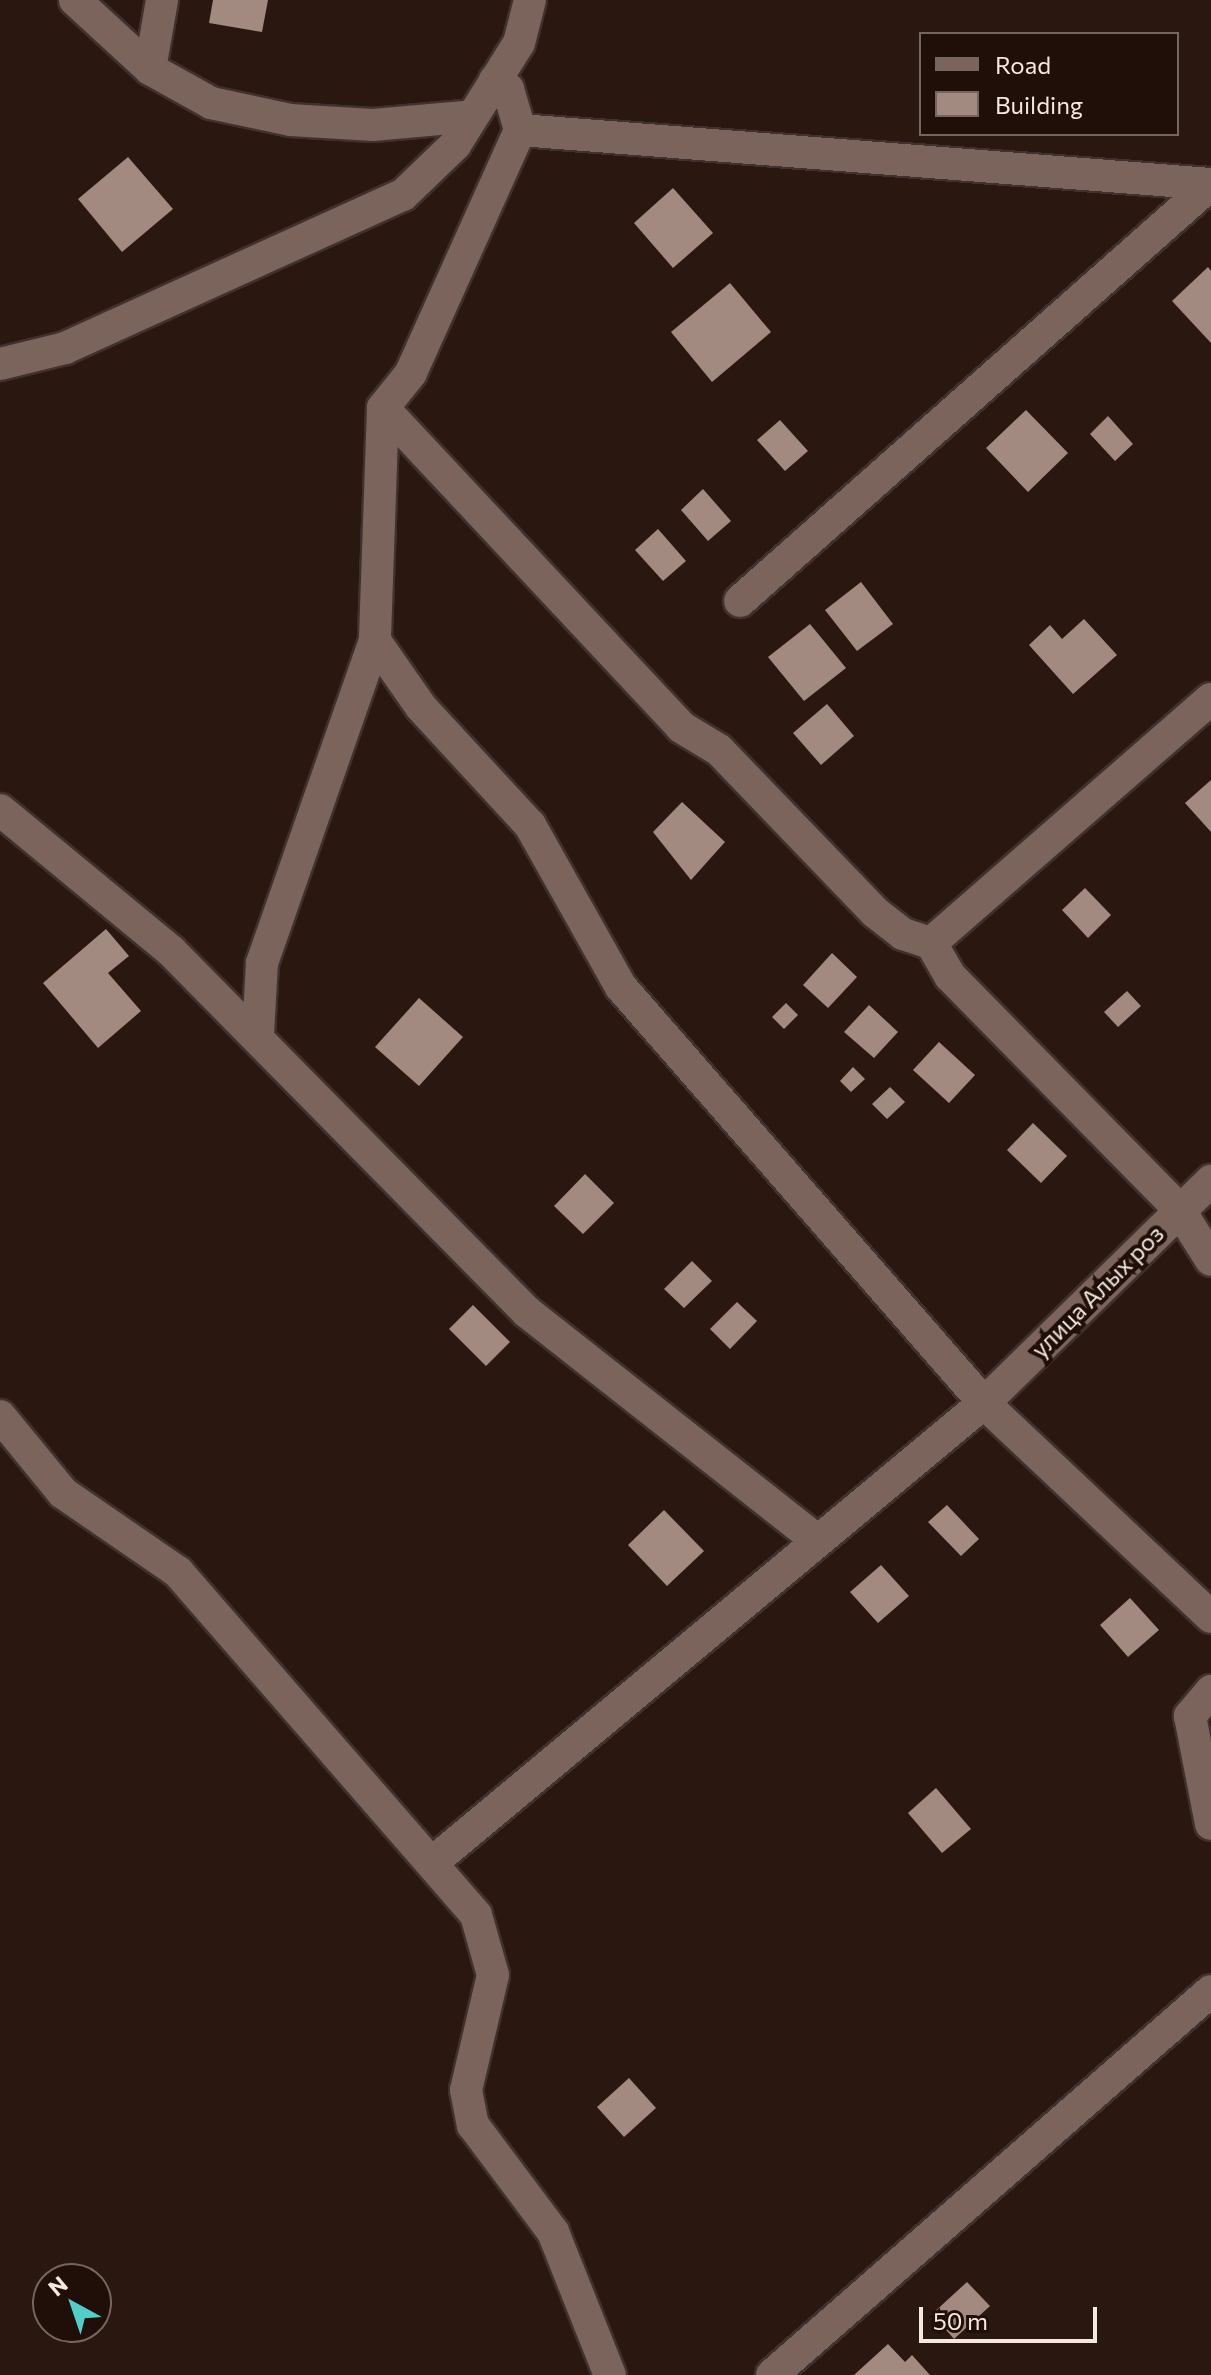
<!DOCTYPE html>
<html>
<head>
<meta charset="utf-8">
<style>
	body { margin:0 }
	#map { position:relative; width:1211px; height:2375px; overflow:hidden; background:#2a1810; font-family:Commissioner,sans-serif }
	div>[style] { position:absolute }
	.building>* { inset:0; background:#a38a81 }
	.roads { filter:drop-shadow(2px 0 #3f312e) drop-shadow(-2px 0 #3f312e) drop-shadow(0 2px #3f312e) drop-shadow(0 -2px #3f312e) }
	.minor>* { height:32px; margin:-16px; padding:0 16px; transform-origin:16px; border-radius:16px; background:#7b645b }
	span { translate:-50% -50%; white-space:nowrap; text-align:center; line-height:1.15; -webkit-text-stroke:8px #200f08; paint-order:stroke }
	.street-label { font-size:24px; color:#f5e7e2 }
	.legend { position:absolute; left:919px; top:32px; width:260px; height:104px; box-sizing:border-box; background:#200f08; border:2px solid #75655f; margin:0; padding:10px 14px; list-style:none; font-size:24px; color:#f5e7e2 }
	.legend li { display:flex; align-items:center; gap:16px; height:40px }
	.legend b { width:40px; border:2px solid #75655f }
	.north { position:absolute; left:32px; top:2263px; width:80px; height:80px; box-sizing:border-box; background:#200f08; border:2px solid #75655f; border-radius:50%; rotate:320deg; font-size:22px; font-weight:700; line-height:32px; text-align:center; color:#f5e7e2 }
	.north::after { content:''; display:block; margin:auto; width:28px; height:36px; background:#53cdca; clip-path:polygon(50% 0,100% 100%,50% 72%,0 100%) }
	.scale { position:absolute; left:919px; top:2307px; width:178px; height:36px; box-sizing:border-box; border:4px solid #f5e7e2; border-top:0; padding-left:10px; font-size:24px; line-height:28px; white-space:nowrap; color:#f5e7e2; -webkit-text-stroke:6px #200f08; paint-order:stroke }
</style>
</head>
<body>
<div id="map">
	<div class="building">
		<i style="clip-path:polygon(213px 0,268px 0,262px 32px,209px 23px)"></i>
		<i style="clip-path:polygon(128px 157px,173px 209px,122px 252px,78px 199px)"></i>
		<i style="clip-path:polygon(673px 188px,713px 233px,673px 268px,634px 223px)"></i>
		<i style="clip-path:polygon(1208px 267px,1211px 271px,1211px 343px,1172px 301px)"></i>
		<i style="clip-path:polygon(730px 283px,771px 332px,712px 382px,671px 332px)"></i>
		<i style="clip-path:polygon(1026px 410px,1068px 453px,1028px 492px,986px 448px)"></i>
		<i style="clip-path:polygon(1108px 416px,1133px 444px,1115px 461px,1090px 434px)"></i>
		<i style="clip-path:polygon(780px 420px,808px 451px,785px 471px,757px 440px)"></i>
		<i style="clip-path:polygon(703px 489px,731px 521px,708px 541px,681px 510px)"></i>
		<i style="clip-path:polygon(658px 529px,686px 561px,663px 581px,635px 550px)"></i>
		<i style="clip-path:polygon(861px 582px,893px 624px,857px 651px,825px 610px)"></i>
		<i style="clip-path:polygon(1084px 619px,1117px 655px,1073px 694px,1029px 645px,1050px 625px,1062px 639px)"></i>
		<i style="clip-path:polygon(810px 624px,846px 668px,804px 701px,768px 657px)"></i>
		<i style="clip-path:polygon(827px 704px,854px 736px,821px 765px,793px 733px)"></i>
		<i style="clip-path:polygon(1211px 780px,1211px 832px,1185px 803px)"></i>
		<i style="clip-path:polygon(682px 802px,725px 842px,691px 880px,653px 832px)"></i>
		<i style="clip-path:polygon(1085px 888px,1111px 915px,1088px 938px,1062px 910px)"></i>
		<i style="clip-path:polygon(106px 929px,129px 956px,108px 973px,141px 1011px,98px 1048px,43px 983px)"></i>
		<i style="clip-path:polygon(832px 953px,857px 977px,828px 1008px,803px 985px)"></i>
		<i style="clip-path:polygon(1127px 991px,1141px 1006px,1118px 1027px,1104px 1012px)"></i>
		<i style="clip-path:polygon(419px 998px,463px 1037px,419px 1086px,375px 1047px)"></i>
		<i style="clip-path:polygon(786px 1003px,798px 1015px,784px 1029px,772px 1017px)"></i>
		<i style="clip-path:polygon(869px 1005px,898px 1032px,874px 1058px,844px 1032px)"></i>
		<i style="clip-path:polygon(939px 1042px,975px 1075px,949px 1103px,913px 1070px)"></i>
		<i style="clip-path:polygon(853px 1067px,865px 1079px,851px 1092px,840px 1081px)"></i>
		<i style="clip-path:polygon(890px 1087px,905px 1102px,887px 1119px,872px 1104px)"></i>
		<i style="clip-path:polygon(1033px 1123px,1067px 1156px,1041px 1183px,1007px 1150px)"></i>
		<i style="clip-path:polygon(585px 1174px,614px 1203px,583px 1234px,554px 1206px)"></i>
		<i style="clip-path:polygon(692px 1261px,712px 1281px,684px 1308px,664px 1289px)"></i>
		<i style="clip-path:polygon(737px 1302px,757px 1321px,730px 1349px,710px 1329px)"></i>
		<i style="clip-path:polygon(473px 1305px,510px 1342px,486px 1366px,449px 1329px)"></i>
		<i style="clip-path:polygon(947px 1505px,979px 1539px,961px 1556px,928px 1522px)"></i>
		<i style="clip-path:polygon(664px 1510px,704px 1551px,667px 1586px,628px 1545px)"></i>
		<i style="clip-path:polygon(881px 1565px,909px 1596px,878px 1623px,850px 1592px)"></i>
		<i style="clip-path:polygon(1130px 1598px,1159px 1630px,1128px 1657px,1100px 1625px)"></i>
		<i style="clip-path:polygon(936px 1788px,971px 1829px,942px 1853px,908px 1813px)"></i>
		<i style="clip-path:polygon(629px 2078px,656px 2108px,624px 2137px,597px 2107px)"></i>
		<i style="clip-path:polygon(967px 2282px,990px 2306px,954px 2339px,932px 2314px)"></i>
		<i style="clip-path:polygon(888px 2344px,905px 2362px,912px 2355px,930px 2375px,854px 2375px)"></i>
	</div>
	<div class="roads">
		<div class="minor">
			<i style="left:75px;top:0;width:102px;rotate:42.6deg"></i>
			<i style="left:150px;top:69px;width:70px;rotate:29.1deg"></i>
			<i style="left:211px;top:103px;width:81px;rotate:12.1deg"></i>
			<i style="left:290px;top:120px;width:83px;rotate:3.4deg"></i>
			<i style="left:373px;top:125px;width:100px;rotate:-5.1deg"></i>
			<i style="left:150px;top:69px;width:70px;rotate:-80.1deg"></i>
			<i style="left:495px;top:80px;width:16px;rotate:35deg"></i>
			<i style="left:508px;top:89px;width:43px;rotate:73.7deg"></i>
			<i style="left:520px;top:130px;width:266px;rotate:114.2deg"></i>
			<i style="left:411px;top:373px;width:45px;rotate:128.7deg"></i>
			<i style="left:383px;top:408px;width:233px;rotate:92deg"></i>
			<i style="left:375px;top:641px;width:80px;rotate:55.1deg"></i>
			<i style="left:421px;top:707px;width:161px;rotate:47.3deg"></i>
			<i style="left:530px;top:825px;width:186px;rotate:60.7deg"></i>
			<i style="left:621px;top:987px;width:552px;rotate:48.89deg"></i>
			<i style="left:984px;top:1403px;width:312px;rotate:43.3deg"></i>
			<i style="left:520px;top:130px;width:693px;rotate:4.47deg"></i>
			<i style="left:1211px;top:184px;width:629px;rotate:138.48deg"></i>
			<i style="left:0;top:364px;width:67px;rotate:-13.8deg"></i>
			<i style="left:65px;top:348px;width:371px;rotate:-24.4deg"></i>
			<i style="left:403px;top:195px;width:72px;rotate:-43.9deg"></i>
			<i style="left:455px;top:145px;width:120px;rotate:-57.9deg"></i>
			<i style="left:519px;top:43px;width:44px;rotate:-75.7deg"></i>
			<i style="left:383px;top:408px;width:437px;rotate:46.9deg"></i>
			<i style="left:681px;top:727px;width:44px;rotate:31.2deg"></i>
			<i style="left:719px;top:750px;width:226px;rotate:46.1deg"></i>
			<i style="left:876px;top:913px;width:34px;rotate:38deg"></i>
			<i style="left:903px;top:934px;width:29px;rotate:18deg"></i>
			<i style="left:931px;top:943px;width:38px;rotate:60deg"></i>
			<i style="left:950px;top:976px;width:327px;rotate:45.5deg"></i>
			<i style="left:1179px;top:1209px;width:60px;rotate:57.9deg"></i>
			<i style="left:0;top:810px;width:222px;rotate:39.5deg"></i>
			<i style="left:171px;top:951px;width:507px;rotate:45.4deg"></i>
			<i style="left:527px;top:1312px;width:367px;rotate:38.2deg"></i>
			<i style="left:931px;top:943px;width:371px;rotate:-41.1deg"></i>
			<i style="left:258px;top:1034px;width:71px;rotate:-86.8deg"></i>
			<i style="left:262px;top:963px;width:341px;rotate:-70.7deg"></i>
			<i style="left:0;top:1416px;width:99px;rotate:50.7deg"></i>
			<i style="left:63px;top:1493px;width:140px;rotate:34.5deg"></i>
			<i style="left:178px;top:1572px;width:454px;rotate:49deg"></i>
			<i style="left:476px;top:1915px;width:62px;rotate:74.2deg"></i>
			<i style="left:493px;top:1975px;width:118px;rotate:103.2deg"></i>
			<i style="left:466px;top:2090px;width:36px;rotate:79deg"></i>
			<i style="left:473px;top:2125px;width:134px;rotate:53.2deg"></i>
			<i style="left:553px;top:2232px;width:154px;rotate:68.3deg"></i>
			<i style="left:1211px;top:1691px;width:33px;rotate:130deg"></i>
			<i style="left:1190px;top:1716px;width:110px;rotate:79deg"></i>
			<i style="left:433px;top:1862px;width:717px;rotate:-39.8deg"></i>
			<i style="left:984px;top:1403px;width:318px;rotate:-44.4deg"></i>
			<i style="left:772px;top:2375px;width:583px;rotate:-41.18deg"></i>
		</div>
	</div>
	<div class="street-label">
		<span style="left:1097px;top:1291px;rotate:-45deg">улица Алых роз</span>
	</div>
	<ul class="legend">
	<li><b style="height:10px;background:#7b645b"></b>Road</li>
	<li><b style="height:22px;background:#a38a81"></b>Building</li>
	</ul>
	<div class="north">N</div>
	<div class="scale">50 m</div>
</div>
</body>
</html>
